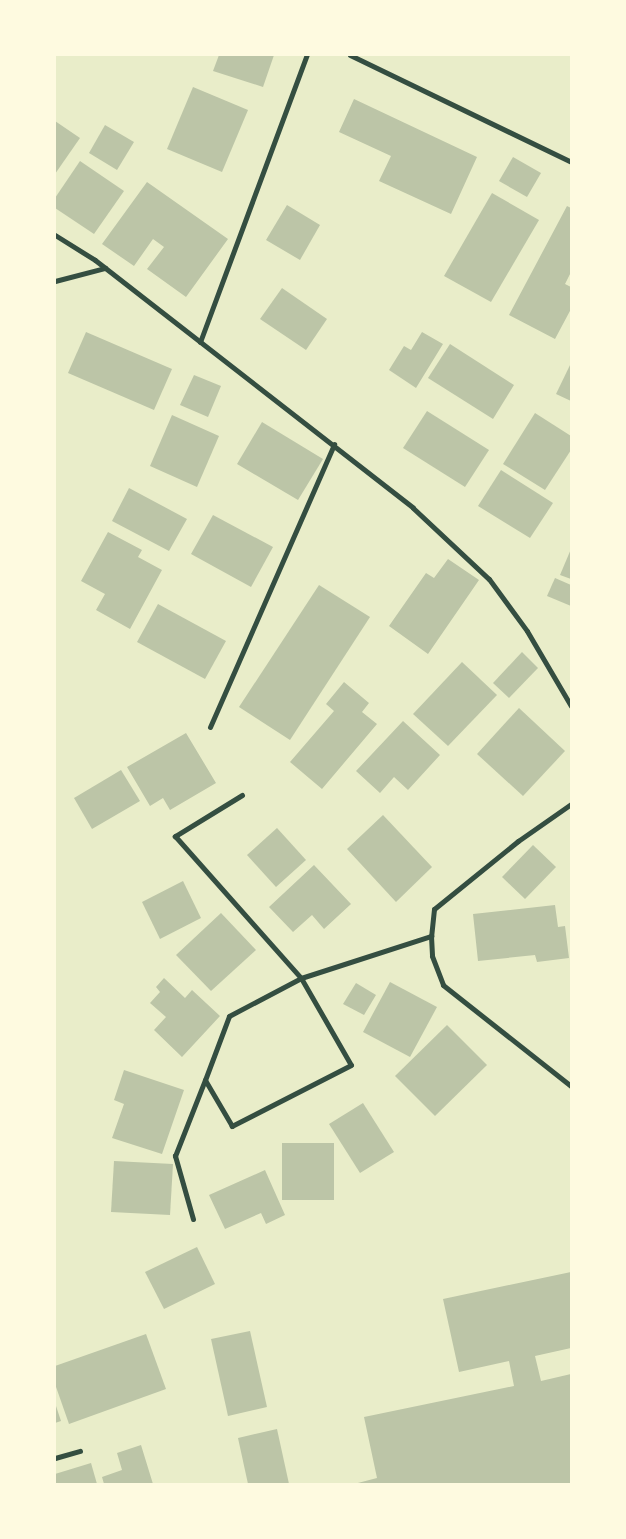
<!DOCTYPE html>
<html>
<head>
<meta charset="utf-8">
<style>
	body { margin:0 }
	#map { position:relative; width:626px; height:1539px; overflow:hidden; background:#e9edc9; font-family:Quicksand,sans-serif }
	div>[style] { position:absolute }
	.building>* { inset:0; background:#bcc5a7 }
	.minor>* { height:5px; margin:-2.5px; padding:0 2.5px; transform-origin:2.5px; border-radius:2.5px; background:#344e41 }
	span { translate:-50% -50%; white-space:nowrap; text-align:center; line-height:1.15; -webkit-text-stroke:4.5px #fefae0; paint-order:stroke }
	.frame { position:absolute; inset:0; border:56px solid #fefae0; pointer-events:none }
</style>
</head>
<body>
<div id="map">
	<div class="building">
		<i style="clip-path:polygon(219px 55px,274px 55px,263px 87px,213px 71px)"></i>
		<i style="clip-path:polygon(193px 87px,248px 110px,222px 172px,167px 149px)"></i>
		<i style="clip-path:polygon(354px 99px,477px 157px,451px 214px,379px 181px,391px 156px,339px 132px)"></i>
		<i style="clip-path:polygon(55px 121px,80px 138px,55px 174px)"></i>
		<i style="clip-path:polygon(105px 125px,134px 142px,117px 170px,89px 153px)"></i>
		<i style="clip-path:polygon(513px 157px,541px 173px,527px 197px,499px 181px)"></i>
		<i style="clip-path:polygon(80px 161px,124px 191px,94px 234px,55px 208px,55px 198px)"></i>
		<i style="clip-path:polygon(147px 182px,228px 239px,186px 297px,147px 269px,164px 247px,153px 239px,134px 266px,102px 244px)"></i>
		<i style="clip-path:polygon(492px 193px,539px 220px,491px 302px,444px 276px)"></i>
		<i style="clip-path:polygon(287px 205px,320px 225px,300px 260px,266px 240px)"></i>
		<i style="clip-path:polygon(567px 206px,571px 208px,571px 272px,565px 284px,571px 287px,571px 309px,555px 339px,509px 315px)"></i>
		<i style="clip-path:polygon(282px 288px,327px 319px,306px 350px,260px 319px)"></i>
		<i style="clip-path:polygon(86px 332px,172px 369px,154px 410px,68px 373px)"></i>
		<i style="clip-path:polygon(422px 332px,443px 344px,416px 388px,389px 370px,404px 346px,411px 350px)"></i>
		<i style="clip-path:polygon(450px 344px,514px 385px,493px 419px,428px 378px)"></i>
		<i style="clip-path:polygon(571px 363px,571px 401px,556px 394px)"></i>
		<i style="clip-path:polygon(194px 375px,221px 386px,208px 417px,180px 405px)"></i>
		<i style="clip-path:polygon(427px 411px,489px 450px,465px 487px,403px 448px)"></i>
		<i style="clip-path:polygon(535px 413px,571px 436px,571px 450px,545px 490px,503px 464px)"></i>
		<i style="clip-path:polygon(172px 415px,219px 436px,197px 487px,150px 466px)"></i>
		<i style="clip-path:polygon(262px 422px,323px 459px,298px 500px,237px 464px)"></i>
		<i style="clip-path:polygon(501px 470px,553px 503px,530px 538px,478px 506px)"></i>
		<i style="clip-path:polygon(129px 488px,187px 519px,169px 551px,112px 521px)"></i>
		<i style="clip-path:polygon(213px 515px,273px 547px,251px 587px,191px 554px)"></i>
		<i style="clip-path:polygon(108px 532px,142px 550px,138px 557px,162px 570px,130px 629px,96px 610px,105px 594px,81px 581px)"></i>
		<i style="clip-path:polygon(571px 549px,571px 579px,560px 575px)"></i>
		<i style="clip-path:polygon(448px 559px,479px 580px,428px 654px,389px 626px,426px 573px,434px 578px)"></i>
		<i style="clip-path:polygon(555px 578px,571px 585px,571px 606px,547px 596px)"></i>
		<i style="clip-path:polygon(319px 585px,370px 617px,290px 740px,239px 707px)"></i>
		<i style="clip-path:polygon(158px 604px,226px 641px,205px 679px,137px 642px)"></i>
		<i style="clip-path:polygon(522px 652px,538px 668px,509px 698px,493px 683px)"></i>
		<i style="clip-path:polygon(462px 662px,497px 695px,448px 746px,413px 714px)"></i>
		<i style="clip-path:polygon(344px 682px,369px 703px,362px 712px,377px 724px,322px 789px,290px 762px,334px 711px,326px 704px)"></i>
		<i style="clip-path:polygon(519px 708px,565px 751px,523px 796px,477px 754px)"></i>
		<i style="clip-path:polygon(403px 721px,440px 755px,408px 790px,394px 777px,380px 793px,356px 771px)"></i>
		<i style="clip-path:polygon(186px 733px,216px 783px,170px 810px,163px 798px,150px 806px,127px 767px)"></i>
		<i style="clip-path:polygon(121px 770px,140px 801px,92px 829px,74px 798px)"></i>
		<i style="clip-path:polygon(383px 815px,432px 867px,396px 902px,347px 849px)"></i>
		<i style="clip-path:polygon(277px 828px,306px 860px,276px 887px,247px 855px)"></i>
		<i style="clip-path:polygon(533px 845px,556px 867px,525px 899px,502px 877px)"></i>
		<i style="clip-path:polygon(314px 865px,351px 904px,324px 929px,312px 915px,293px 932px,269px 907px)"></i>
		<i style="clip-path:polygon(183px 881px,201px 918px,160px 939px,142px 902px)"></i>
		<i style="clip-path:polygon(555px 905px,558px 927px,565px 926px,569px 958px,537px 962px,535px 955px,478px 961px,473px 914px)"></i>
		<i style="clip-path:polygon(221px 913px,256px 950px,211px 991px,176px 955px)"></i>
		<i style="clip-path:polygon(164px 978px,185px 998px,192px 990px,220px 1016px,182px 1057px,154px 1030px,166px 1017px,150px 1003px,160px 992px,156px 987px)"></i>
		<i style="clip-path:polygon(390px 982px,437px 1007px,410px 1057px,363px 1032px)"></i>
		<i style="clip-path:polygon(356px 983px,376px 995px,364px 1015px,343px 1004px)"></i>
		<i style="clip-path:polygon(447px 1025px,487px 1065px,435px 1116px,395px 1076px)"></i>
		<i style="clip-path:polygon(124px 1070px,184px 1090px,162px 1154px,112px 1138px,124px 1104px,114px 1100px)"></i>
		<i style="clip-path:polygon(363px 1103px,394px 1152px,360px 1173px,329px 1124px)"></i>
		<i style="clip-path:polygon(282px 1143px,334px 1143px,334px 1200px,282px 1200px)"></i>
		<i style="clip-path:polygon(114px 1161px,173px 1164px,170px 1215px,111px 1212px)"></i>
		<i style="clip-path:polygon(265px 1170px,285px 1215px,266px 1224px,261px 1213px,225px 1229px,209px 1195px)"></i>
		<i style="clip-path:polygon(197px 1247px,215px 1284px,164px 1309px,145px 1272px)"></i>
		<i style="clip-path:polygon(571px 1272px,571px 1348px,535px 1356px,541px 1381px,571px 1374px,571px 1484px,354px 1484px,377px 1478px,364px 1417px,514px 1386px,509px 1361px,459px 1372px,443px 1299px)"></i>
		<i style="clip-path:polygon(250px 1331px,267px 1407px,228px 1416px,211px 1339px)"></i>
		<i style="clip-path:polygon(146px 1334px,166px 1389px,69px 1424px,55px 1384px,55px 1366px)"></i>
		<i style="clip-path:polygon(55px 1403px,61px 1421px,55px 1423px)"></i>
		<i style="clip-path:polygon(277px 1429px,289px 1484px,248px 1484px,238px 1438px)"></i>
		<i style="clip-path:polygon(141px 1445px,153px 1484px,104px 1484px,102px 1477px,122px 1470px,117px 1453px)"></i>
		<i style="clip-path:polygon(91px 1463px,97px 1484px,55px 1484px,55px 1474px)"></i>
	</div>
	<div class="minor">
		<i style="left:350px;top:55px;width:246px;rotate:25.8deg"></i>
		<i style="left:55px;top:235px;width:47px;rotate:32deg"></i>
		<i style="left:95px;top:260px;width:403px;rotate:37.9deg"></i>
		<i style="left:413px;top:508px;width:104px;rotate:43.1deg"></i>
		<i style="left:489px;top:579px;width:64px;rotate:53.8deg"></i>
		<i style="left:527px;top:631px;width:87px;rotate:59.6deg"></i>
		<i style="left:55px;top:281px;width:52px;rotate:-14.6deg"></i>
		<i style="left:200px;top:342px;width:306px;rotate:-69.6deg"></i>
		<i style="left:210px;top:727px;width:309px;rotate:-66.3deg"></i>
		<i style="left:242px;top:795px;width:79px;rotate:148.5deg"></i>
		<i style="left:175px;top:836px;width:190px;rotate:48.4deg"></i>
		<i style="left:301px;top:978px;width:100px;rotate:60.1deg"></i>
		<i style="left:351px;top:1065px;width:134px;rotate:152.9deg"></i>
		<i style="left:232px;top:1126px;width:53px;rotate:-120.4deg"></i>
		<i style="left:205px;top:1080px;width:68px;rotate:-69.4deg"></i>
		<i style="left:229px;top:1016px;width:81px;rotate:-27.8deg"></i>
		<i style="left:301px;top:978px;width:137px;rotate:-17.9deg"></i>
		<i style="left:571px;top:804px;width:65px;rotate:145.1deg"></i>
		<i style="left:518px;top:841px;width:108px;rotate:141deg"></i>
		<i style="left:434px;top:909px;width:27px;rotate:96deg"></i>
		<i style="left:431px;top:936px;width:20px;rotate:87deg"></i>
		<i style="left:432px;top:956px;width:31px;rotate:69deg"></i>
		<i style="left:443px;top:985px;width:163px;rotate:38.3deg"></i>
		<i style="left:193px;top:1219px;width:66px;rotate:-105.9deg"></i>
		<i style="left:175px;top:1156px;width:82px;rotate:-68.5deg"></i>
		<i style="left:55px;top:1458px;width:26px;rotate:-16deg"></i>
	</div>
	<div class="frame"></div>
</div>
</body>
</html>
